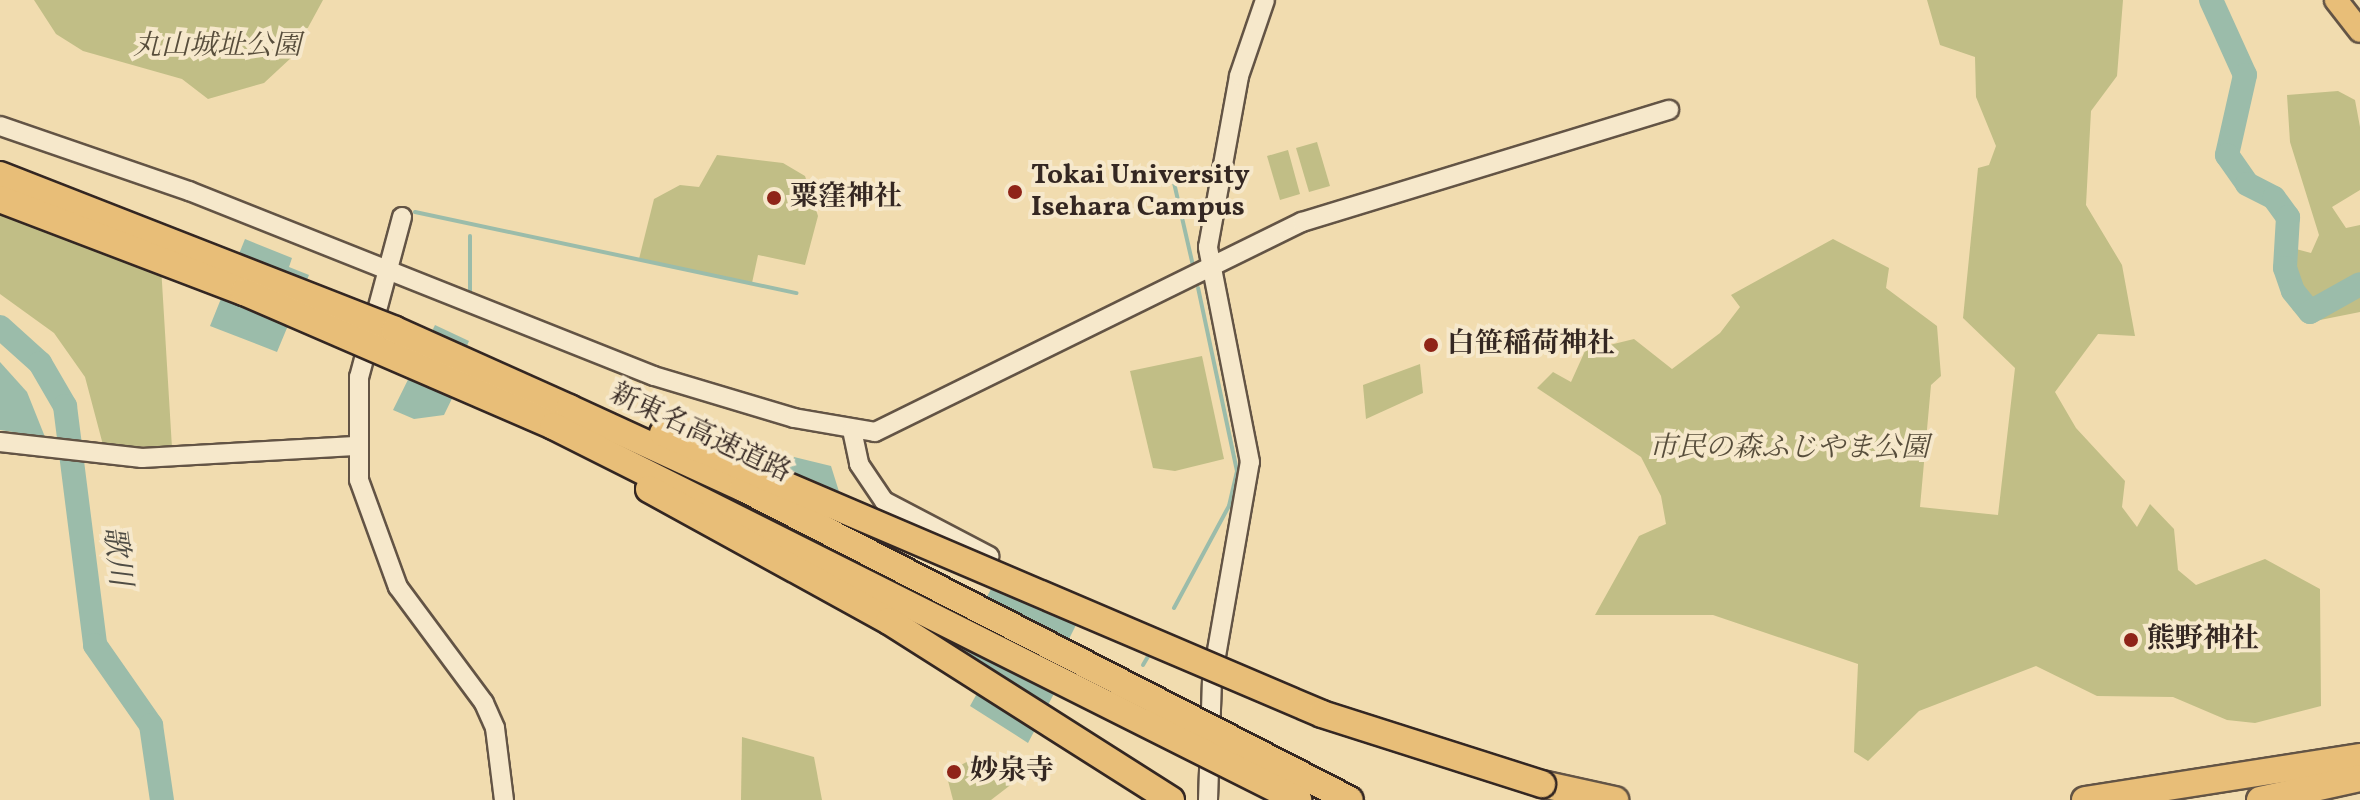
<!DOCTYPE html>
<html>
<head>
<meta charset="utf-8">
<style>
	body { margin:0 }
	#map { position:relative; width:2360px; height:800px; overflow:hidden; background:#f1dcaf; font-family:Vollkorn,"Noto Serif JP",serif }
	div>[style] { position:absolute }
	.green>* { inset:0; background:#c1be86 }
	.water>* { inset:0; background:#9bbcaa }
	.stream>* { height:4px; margin:-2px; padding:0 2px; transform-origin:2px; border-radius:2px; background:#9bbcaa }
	.river>* { height:24px; margin:-12px; padding:0 12px; transform-origin:12px; border-radius:12px; background:#9bbcaa }
	.roads { filter:drop-shadow(2px 0 #635445) drop-shadow(-2px 0 #635445) drop-shadow(0 2px #635445) drop-shadow(0 -2px #635445) }
	.tertiary>* { height:18px; margin:-9px; padding:0 9px; transform-origin:9px; border-radius:9px; background:#f6e8cb }
	.primary>* { height:22px; margin:-11px; padding:0 11px; transform-origin:11px; border-radius:11px; background:#e8be78 }
	.motorway>* { height:26px; margin:-13px; padding:0 13px; transform-origin:13px; border-radius:13px; background:#e8be78 }
	.bridges { filter:drop-shadow(2px 0 #342722) drop-shadow(-2px 0 #342722) drop-shadow(0 2px #342722) drop-shadow(0 -2px #342722) }
	.motorway-bridge>* { height:26px; margin:-13px; padding:0 13px; transform-origin:13px; border-radius:13px; background:#e8be78 }
	.dots>* { width:22px; height:22px; translate:-50% -50%; box-sizing:border-box; border:4px solid #f6e8cb; border-radius:50% }
	span { translate:-50% -50%; white-space:nowrap; text-align:center; line-height:1.15; -webkit-text-stroke:8px #f6e8cb; paint-order:stroke }
	.park-label { font-size:28px; color:#574d3b; font-style:italic }
	.poi-label { font-size:28px; color:#342722; font-weight:700 }
	.left { translate:0 -50%; text-align:left }
	.street-label { font-size:28px; color:#342722 }
	.water-label { font-size:30px; color:#4e4c44; font-style:italic }
</style>
</head>
<body>
<div id="map">
	<div class="green">
		<i style="clip-path:polygon(34px 0,323px 0,292px 57px,264px 83px,208px 99px,182px 79px,83px 51px,56px 34px)"></i>
		<i style="clip-path:polygon(1927px 0,2123px 0,2117px 76px,2091px 111px,2086px 205px,2122px 265px,2135px 336px,2098px 334px,2055px 392px,2076px 428px,2125px 481px,2122px 507px,2137px 527px,2150px 504px,2174px 529px,2178px 570px,2196px 585px,2265px 559px,2320px 589px,2321px 706px,2255px 723px,2227px 720px,2173px 697px,2097px 696px,2036px 666px,1919px 711px,1868px 761px,1854px 752px,1858px 664px,1713px 615px,1595px 615px,1639px 536px,1666px 524px,1661px 496px,1641px 457px,1537px 388px,1553px 372px,1571px 382px,1585px 351px,1634px 339px,1672px 369px,1720px 333px,1740px 307px,1731px 295px,1833px 239px,1889px 268px,1886px 288px,1937px 326px,1941px 376px,1931px 385px,1920px 507px,1998px 515px,2015px 368px,1963px 318px,1978px 168px,1989px 165px,1996px 146px,1976px 97px,1975px 57px,1940px 45px)"></i>
		<i style="clip-path:polygon(2338px 91px,2355px 100px,2360px 127px,2360px 190px,2332px 207px,2346px 228px,2360px 225px,2360px 312px,2310px 322px,2293px 310px,2278px 269px,2296px 249px,2311px 253px,2319px 235px,2290px 142px,2287px 95px)"></i>
		<i style="clip-path:polygon(1317px 142px,1330px 186px,1309px 192px,1296px 148px)"></i>
		<i style="clip-path:polygon(1288px 150px,1300px 194px,1280px 200px,1267px 156px)"></i>
		<i style="clip-path:polygon(717px 155px,783px 163px,805px 176px,818px 216px,805px 265px,758px 255px,752px 283px,639px 259px,654px 199px,680px 185px,699px 187px)"></i>
		<i style="clip-path:polygon(0 206px,161px 266px,172px 448px,103px 445px,85px 377px,54px 333px,0 294px)"></i>
		<i style="clip-path:polygon(1202px 356px,1224px 459px,1175px 471px,1153px 468px,1130px 371px)"></i>
		<i style="clip-path:polygon(1420px 364px,1423px 393px,1366px 419px,1363px 385px)"></i>
		<i style="clip-path:polygon(742px 737px,814px 757px,822px 800px,741px 800px)"></i>
		<i style="clip-path:polygon(974px 758px,989px 764px,1017px 780px,991px 800px,953px 800px,946px 773px)"></i>
	</div>
	<div class="water">
		<i style="clip-path:polygon(245px 239px,292px 258px,289px 267px,309px 275px,277px 352px,210px 326px)"></i>
		<i style="clip-path:polygon(435px 325px,469px 341px,456px 372px,463px 376px,444px 415px,414px 419px,393px 410px)"></i>
		<i style="clip-path:polygon(0 362px,27px 392px,45px 437px,0 430px)"></i>
		<i style="clip-path:polygon(794px 457px,831px 466px,841px 498px,786px 475px)"></i>
		<i style="clip-path:polygon(992px 587px,1077px 623px,1058px 661px,1068px 667px,1028px 743px,970px 706px,990px 670px,959px 651px)"></i>
	</div>
	<div class="stream">
		<i style="left:1172px;top:174px;width:94px;rotate:77.1deg"></i>
		<i style="left:415px;top:212px;width:390px;rotate:12deg"></i>
		<i style="left:470px;top:293px;width:57px;rotate:-90deg"></i>
		<i style="left:1174px;top:608px;width:116px;rotate:-61.7deg"></i>
		<i style="left:1229px;top:506px;width:36px;rotate:-77deg"></i>
		<i style="left:1237px;top:471px;width:187px;rotate:-102deg"></i>
		<i style="left:1143px;top:665px;width:14px;rotate:-60deg"></i>
	</div>
	<div class="river">
		<i style="left:2211px;top:0;width:82px;rotate:65.6deg"></i>
		<i style="left:2245px;top:75px;width:82px;rotate:102.7deg"></i>
		<i style="left:2227px;top:155px;width:35px;rotate:55deg"></i>
		<i style="left:2247px;top:184px;width:30px;rotate:27deg"></i>
		<i style="left:2274px;top:198px;width:24px;rotate:54deg"></i>
		<i style="left:2288px;top:217px;width:51px;rotate:93.4deg"></i>
		<i style="left:2285px;top:268px;width:24px;rotate:71deg"></i>
		<i style="left:2293px;top:291px;width:27px;rotate:51deg"></i>
		<i style="left:2310px;top:312px;width:57px;rotate:-29.2deg"></i>
		<i style="left:0;top:327px;width:54px;rotate:42deg"></i>
		<i style="left:40px;top:363px;width:50px;rotate:59.8deg"></i>
		<i style="left:65px;top:406px;width:241px;rotate:82.8deg"></i>
		<i style="left:95px;top:645px;width:98px;rotate:55deg"></i>
		<i style="left:151px;top:725px;width:76px;rotate:81.7deg"></i>
	</div>
	<div class="roads">
		<div class="tertiary">
			<i style="left:0;top:126px;width:200px;rotate:19deg"></i>
			<i style="left:189px;top:191px;width:500px;rotate:21.7deg"></i>
			<i style="left:654px;top:376px;width:146px;rotate:16.7deg"></i>
			<i style="left:794px;top:418px;width:82px;rotate:9.8deg"></i>
			<i style="left:875px;top:432px;width:476px;rotate:-26.2deg"></i>
			<i style="left:1302px;top:222px;width:384px;rotate:-17deg"></i>
			<i style="left:402px;top:217px;width:166px;rotate:105deg"></i>
			<i style="left:359px;top:377px;width:103px;rotate:90deg"></i>
			<i style="left:359px;top:480px;width:114px;rotate:70deg"></i>
			<i style="left:398px;top:587px;width:144px;rotate:53.4deg"></i>
			<i style="left:484px;top:703px;width:27px;rotate:66deg"></i>
			<i style="left:495px;top:728px;width:73px;rotate:82.9deg"></i>
			<i style="left:852px;top:430px;width:35px;rotate:78deg"></i>
			<i style="left:859px;top:464px;width:45px;rotate:56deg"></i>
			<i style="left:884px;top:501px;width:119px;rotate:27.6deg"></i>
			<i style="left:0;top:442px;width:143px;rotate:6.4deg"></i>
			<i style="left:142px;top:458px;width:213px;rotate:-3.2deg"></i>
			<i style="left:1208px;top:800px;width:121px;rotate:-88.1deg"></i>
			<i style="left:1212px;top:679px;width:220px;rotate:-80.1deg"></i>
			<i style="left:1250px;top:462px;width:219px;rotate:-101.1deg"></i>
			<i style="left:1208px;top:247px;width:174px;rotate:-79.7deg"></i>
			<i style="left:1239px;top:76px;width:80px;rotate:-71.1deg"></i>
		</div>
		<div class="primary">
			<i style="left:2336px;top:0;width:39px;rotate:52deg"></i>
		</div>
		<div class="motorway">
			<i style="left:1542px;top:784px;width:75px;rotate:12.4deg"></i>
			<i style="left:2085px;top:800px;width:278px;rotate:-8.9deg"></i>
			<i style="left:2260px;top:800px;width:102px;rotate:-12.4deg"></i>
		</div>
	</div>
	<div class="bridges">
		<div class="motorway-bridge">
			<i style="left:0;top:175px;width:424px;rotate:21.4deg"></i>
			<i style="left:395px;top:330px;width:191px;rotate:24.1deg"></i>
			<i style="left:569px;top:408px;width:192px;rotate:24.7deg"></i>
			<i style="left:743px;top:488px;width:682px;rotate:27.2deg"></i>
			<i style="left:0;top:199px;width:261px;rotate:20.9deg"></i>
			<i style="left:244px;top:292px;width:337px;rotate:23.4deg"></i>
			<i style="left:553px;top:426px;width:834px;rotate:26.66deg"></i>
			<i style="left:663px;top:433px;width:716px;rotate:23.09deg"></i>
			<i style="left:1322px;top:714px;width:231px;rotate:17.7deg"></i>
			<i style="left:649px;top:489px;width:274px;rotate:28.8deg"></i>
			<i style="left:889px;top:621px;width:334px;rotate:32.4deg"></i>
		</div>
	</div>
	<div class="dots">
		<i style="left:1015px;top:192px;background:#8f2418"></i>
		<i style="left:774px;top:198px;background:#8f2418"></i>
		<i style="left:1431px;top:345px;background:#8f2418"></i>
		<i style="left:2131px;top:640px;background:#8f2418"></i>
		<i style="left:954px;top:772px;background:#8f2418"></i>
	</div>
	<div class="park-label">
		<span style="left:217px;top:47px">丸山城址公園</span>
		<span style="left:1789px;top:449px">市民の森ふじやま公園</span>
	</div>
	<div class="poi-label">
		<span class="left" style="left:1031px;top:192px">Tokai University<br>Isehara Campus</span>
		<span class="left" style="left:790px;top:198px">粟窪神社</span>
		<span class="left" style="left:1447px;top:345px">白笹稲荷神社</span>
		<span class="left" style="left:2147px;top:640px">熊野神社</span>
		<span class="left" style="left:970px;top:772px">妙泉寺</span>
	</div>
	<div class="street-label">
		<span style="left:700px;top:434px;rotate:25deg">新東名高速道路</span>
	</div>
	<div class="water-label">
		<span style="left:116px;top:556px;rotate:83deg">歌川</span>
	</div>
</div>
</body>
</html>
